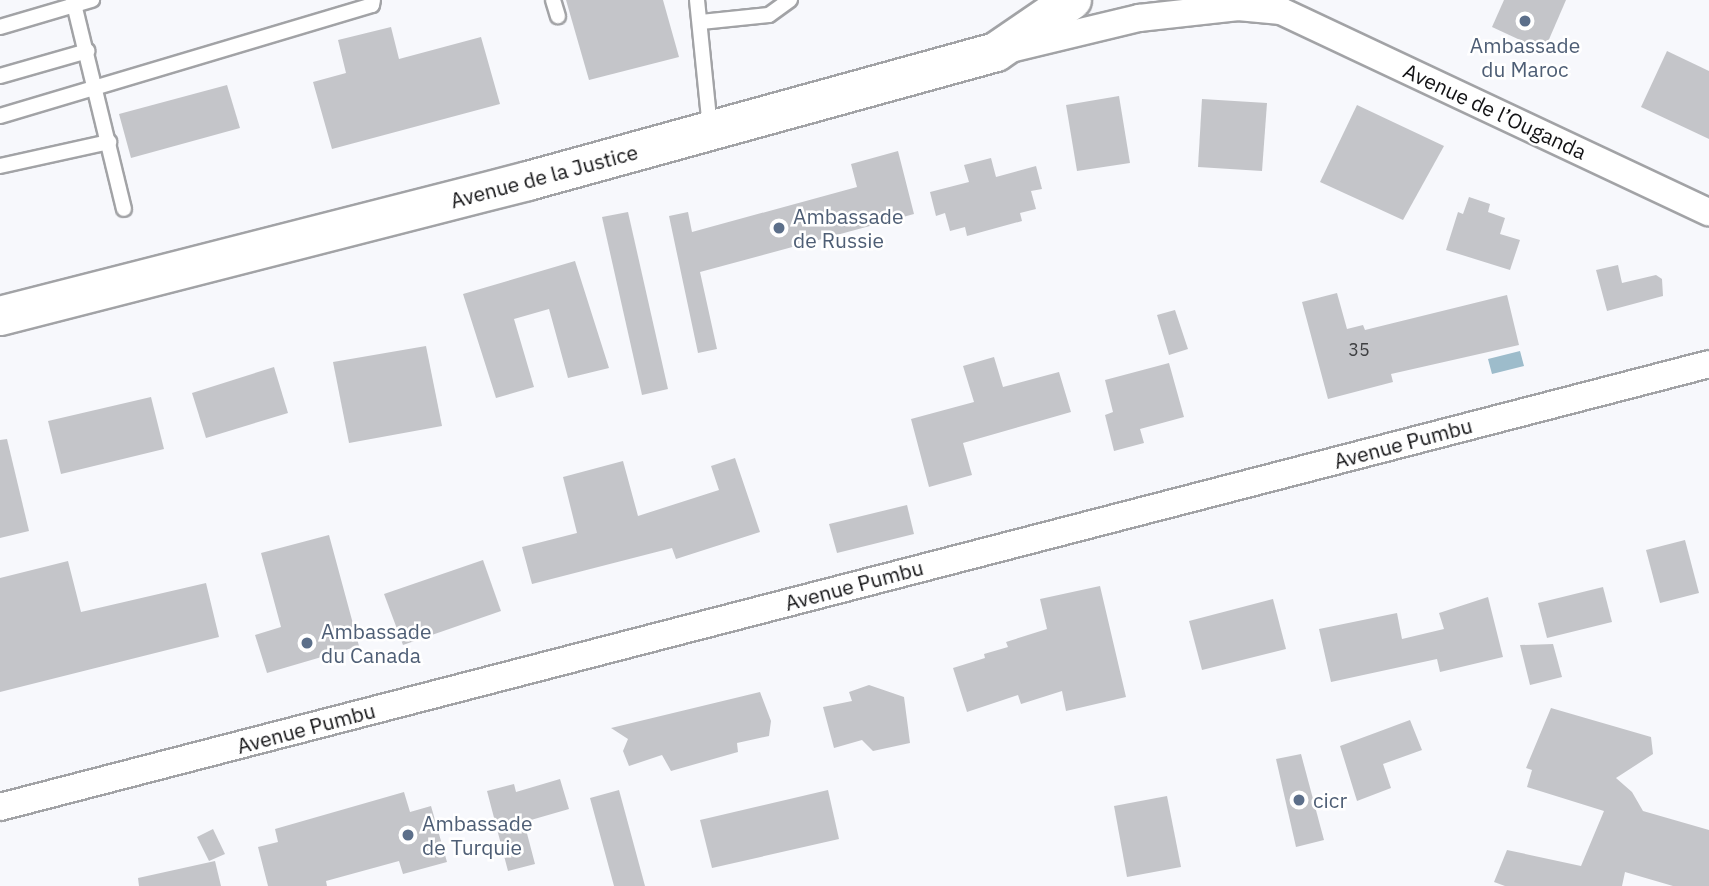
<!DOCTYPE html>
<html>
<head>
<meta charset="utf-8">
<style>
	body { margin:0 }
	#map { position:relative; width:1709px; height:886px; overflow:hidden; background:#f7f8fc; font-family:"IBM Plex Sans",sans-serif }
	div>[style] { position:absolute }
	.water>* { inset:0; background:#9dbccb }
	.building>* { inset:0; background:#c4c5c9 }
	.roads { filter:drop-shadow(2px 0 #a2a3a6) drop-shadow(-2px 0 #a2a3a6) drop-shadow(0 2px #a2a3a6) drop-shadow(0 -2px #a2a3a6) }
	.lane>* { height:14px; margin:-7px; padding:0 7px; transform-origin:7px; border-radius:7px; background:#fff }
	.street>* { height:26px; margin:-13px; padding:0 13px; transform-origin:13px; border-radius:13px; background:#fff }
	.secondary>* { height:38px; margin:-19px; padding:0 19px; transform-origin:19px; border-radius:19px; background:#fff }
	.dots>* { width:19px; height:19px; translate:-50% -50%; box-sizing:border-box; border:4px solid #fff; border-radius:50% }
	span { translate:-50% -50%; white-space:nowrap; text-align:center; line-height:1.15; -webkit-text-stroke:5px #fff; paint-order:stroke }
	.number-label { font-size:18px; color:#3f4042 }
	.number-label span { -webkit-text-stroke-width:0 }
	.service-label { font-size:21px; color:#4e5e75 }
	.left { translate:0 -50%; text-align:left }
	.street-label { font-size:21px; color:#131315 }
</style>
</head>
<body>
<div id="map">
	<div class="water">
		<i style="clip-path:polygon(1520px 351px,1524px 366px,1492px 374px,1488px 359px)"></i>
	</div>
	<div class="building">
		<i style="clip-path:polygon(566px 0,663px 0,679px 57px,589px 80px)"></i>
		<i style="clip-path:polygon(1504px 0,1566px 0,1544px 51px,1492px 27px)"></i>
		<i style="clip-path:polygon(391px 27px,399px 59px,481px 37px,500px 104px,332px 149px,313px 82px,346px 73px,338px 40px)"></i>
		<i style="clip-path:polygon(1667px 51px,1709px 71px,1709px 139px,1641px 107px)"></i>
		<i style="clip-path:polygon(227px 85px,240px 128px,131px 158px,119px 114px)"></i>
		<i style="clip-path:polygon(1119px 96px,1130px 163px,1077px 171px,1066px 105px)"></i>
		<i style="clip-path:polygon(1202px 99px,1267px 103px,1262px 171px,1198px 167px)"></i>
		<i style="clip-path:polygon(1357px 105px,1444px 146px,1403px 220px,1320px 182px)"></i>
		<i style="clip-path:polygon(898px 151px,914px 214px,700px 272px,717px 349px,698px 353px,669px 216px,688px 212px,692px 232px,857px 187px,851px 164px)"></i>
		<i style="clip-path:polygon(991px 158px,996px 177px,1036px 166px,1042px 189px,1031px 191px,1036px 209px,1020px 213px,1022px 221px,967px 236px,965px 227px,950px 231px,945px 213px,936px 216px,930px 192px,969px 182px,964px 165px)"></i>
		<i style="clip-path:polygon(1469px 197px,1490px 204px,1488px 212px,1505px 218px,1500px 234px,1520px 240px,1510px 270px,1446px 250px,1458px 212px,1463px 214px)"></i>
		<i style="clip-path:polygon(628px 212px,668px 389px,642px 395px,602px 217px)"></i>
		<i style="clip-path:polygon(575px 261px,609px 368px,568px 378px,549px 309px,514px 319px,534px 387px,496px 398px,463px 294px)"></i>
		<i style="clip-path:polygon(1618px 265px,1622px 283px,1656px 275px,1662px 279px,1663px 296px,1607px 311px,1596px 270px)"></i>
		<i style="clip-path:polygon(1337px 293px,1347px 329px,1363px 325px,1365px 330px,1507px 295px,1519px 345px,1391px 374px,1393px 382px,1328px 399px,1302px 302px)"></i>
		<i style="clip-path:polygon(1175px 310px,1188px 349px,1169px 355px,1157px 315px)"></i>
		<i style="clip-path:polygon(426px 346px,442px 426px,349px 443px,333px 362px)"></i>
		<i style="clip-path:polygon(994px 357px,1003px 387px,1059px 372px,1071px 412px,963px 443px,972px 475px,929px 487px,911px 419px,974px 402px,963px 366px)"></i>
		<i style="clip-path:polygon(1169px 363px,1184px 417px,1140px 429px,1144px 443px,1114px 451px,1105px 415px,1113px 412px,1105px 380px)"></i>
		<i style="clip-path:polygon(274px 367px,288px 413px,206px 438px,192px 393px)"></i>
		<i style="clip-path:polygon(151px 397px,164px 449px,61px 474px,48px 421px)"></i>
		<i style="clip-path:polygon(7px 439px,29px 531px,0 538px,0 440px)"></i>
		<i style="clip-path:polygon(735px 458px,760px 532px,676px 559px,672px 548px,532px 584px,522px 547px,577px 533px,563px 477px,623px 461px,638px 516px,719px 490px,711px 466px)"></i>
		<i style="clip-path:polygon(907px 505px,914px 534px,837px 553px,829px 524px)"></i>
		<i style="clip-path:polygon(329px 535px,359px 646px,267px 673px,255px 635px,281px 627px,261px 553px)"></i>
		<i style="clip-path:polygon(1685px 540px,1699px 593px,1660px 603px,1646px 550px)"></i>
		<i style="clip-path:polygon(483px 560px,501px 611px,403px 645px,384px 594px)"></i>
		<i style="clip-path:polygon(68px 561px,81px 612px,206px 583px,219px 637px,0 692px,0 578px)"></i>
		<i style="clip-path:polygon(1100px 586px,1126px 697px,1066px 711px,1062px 691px,1021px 704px,1018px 695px,967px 712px,953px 668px,985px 658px,984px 654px,1008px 647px,1006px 642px,1047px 629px,1040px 599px)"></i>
		<i style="clip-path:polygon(1603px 587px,1612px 622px,1547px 638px,1538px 603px)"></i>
		<i style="clip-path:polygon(1488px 597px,1503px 657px,1440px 672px,1437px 659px,1331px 682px,1319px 629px,1397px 613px,1402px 639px,1444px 629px,1439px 613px)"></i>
		<i style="clip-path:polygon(1273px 599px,1286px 649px,1202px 670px,1189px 621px)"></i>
		<i style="clip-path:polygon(1553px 644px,1562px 677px,1530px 685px,1520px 645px)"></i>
		<i style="clip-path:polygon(869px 685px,904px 697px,910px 743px,873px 751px,862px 740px,834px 748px,823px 707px,852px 701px,849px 692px)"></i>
		<i style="clip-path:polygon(760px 692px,771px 721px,769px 736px,737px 743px,738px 752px,671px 771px,662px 755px,629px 766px,623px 751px,628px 739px,611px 728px)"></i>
		<i style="clip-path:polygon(1551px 708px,1651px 737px,1653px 754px,1616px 778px,1632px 792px,1643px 811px,1709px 830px,1709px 886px,1673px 886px,1625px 872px,1622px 886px,1505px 886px,1494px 882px,1507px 850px,1581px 866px,1604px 811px,1527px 787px,1532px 770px,1526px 768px)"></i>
		<i style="clip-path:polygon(1410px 720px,1422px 750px,1383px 764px,1391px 788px,1357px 801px,1340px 746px)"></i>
		<i style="clip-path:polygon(1301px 754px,1324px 840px,1296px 847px,1276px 759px)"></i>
		<i style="clip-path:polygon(560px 779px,569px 809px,524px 822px,535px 864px,508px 871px,487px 791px,514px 784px,516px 792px)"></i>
		<i style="clip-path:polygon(619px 790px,645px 886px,614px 886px,590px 798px)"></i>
		<i style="clip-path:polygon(828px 790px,839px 839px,712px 868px,700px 820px)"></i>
		<i style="clip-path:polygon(404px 792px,410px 812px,431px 806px,447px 862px,403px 874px,399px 861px,326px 881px,327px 886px,268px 886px,258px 847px,278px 842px,275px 829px)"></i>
		<i style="clip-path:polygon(1167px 796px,1181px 867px,1127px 877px,1114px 806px)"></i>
		<i style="clip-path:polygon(213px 829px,225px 854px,209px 861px,197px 837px)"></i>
		<i style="clip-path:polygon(215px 861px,221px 886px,139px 886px,138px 878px)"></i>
	</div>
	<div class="roads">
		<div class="lane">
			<i style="left:73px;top:0;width:215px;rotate:76.3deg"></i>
			<i style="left:553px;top:0;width:17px;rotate:73deg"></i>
			<i style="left:697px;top:0;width:128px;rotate:84.2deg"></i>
			<i style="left:701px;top:22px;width:68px;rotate:-5.9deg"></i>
			<i style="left:769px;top:15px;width:26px;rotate:-36deg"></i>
			<i style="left:0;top:27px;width:96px;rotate:-16.4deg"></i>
			<i style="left:0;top:76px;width:91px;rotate:-16deg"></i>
			<i style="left:0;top:116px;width:388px;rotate:-16.6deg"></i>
			<i style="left:372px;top:5px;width:5px;rotate:-79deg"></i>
			<i style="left:0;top:166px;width:112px;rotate:-12.4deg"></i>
		</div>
		<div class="street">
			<i style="left:1014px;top:48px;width:129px;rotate:-13.5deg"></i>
			<i style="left:1139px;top:18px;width:100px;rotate:-6.3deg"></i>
			<i style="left:1238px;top:7px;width:43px;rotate:5.3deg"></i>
			<i style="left:1281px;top:11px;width:473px;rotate:25.2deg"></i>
			<i style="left:0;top:807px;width:1765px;rotate:-14.53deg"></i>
		</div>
		<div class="secondary">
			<i style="left:0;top:316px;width:545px;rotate:-14.34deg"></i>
			<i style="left:528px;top:181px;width:485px;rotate:-15.4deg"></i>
			<i style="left:996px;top:52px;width:92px;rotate:-34.4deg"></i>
		</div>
	</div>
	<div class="dots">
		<i style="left:1525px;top:21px;background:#5c6f8a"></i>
		<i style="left:779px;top:228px;background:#5c6f8a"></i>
		<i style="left:307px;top:643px;background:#5c6f8a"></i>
		<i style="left:1299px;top:800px;background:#5c6f8a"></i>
		<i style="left:408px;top:835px;background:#5c6f8a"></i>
	</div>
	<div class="number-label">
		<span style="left:1359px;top:350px">35</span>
	</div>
	<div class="service-label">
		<span style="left:1525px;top:57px">Ambassade<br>du Maroc</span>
		<span class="left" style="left:793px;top:228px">Ambassade<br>de Russie</span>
		<span class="left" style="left:321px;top:643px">Ambassade<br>du Canada</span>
		<span class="left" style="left:1313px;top:800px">cicr</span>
		<span class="left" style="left:422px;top:835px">Ambassade<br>de Turquie</span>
	</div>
	<div class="street-label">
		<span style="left:1495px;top:111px;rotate:25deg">Avenue de l’Ouganda</span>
		<span style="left:544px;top:176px;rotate:-15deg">Avenue de la Justice</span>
		<span style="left:1403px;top:443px;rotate:-15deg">Avenue Pumbu</span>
		<span style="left:854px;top:585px;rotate:-15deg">Avenue Pumbu</span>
		<span style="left:306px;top:728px;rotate:-15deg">Avenue Pumbu</span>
	</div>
</div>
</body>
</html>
